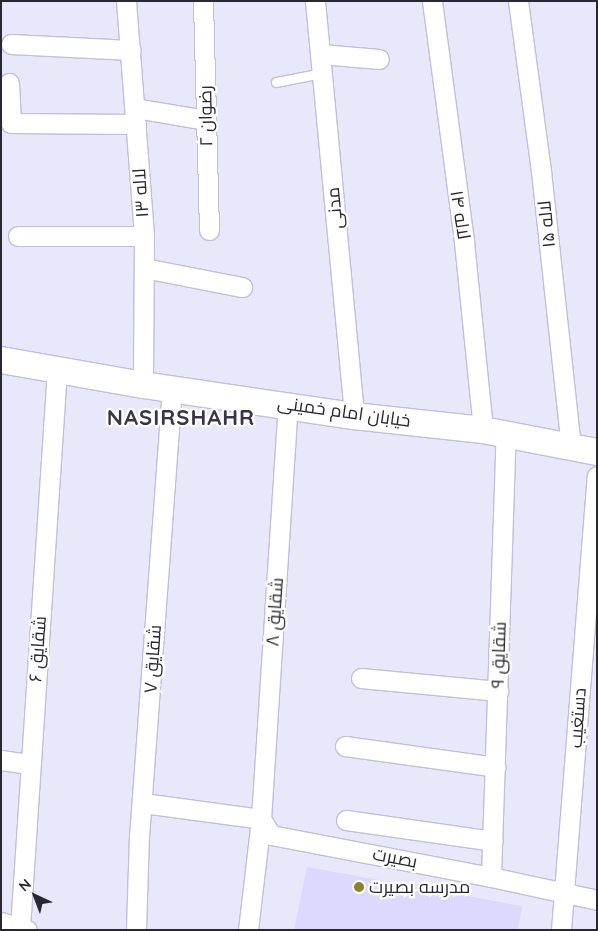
<!DOCTYPE html>
<html>
<head>
<meta charset="utf-8">
<style>
	body { margin:0 }
	#map { position:relative; width:598px; height:931px; overflow:hidden; background:#e9e7fa; font-family:Quicksand,Cairo,sans-serif }
	div>[style] { position:absolute }
	.built>* { inset:0; background:#dcd8fe }
	.roads { filter:drop-shadow(1px 0 #c2bedc) drop-shadow(-1px 0 #c2bedc) drop-shadow(0 1px #c2bedc) drop-shadow(0 -1px #c2bedc) }
	.lane>* { height:9px; margin:-4.5px; padding:0 4.5px; transform-origin:4.5px; border-radius:4.5px; background:#fff }
	.street>* { height:19px; margin:-9.5px; padding:0 9.5px; transform-origin:9.5px; border-radius:9.5px; background:#fff }
	.secondary>* { height:26px; margin:-13px; padding:0 13px; transform-origin:13px; border-radius:13px; background:#fff }
	.dots>* { width:14px; height:14px; translate:-50% -50%; box-sizing:border-box; border:2px solid #fff; border-radius:50% }
	span { translate:-50% -50%; white-space:nowrap; text-align:center; line-height:1.15; -webkit-text-stroke:4.5px #fff; paint-order:stroke }
	.street-label { font-size:18px; color:#282732 }
	.poi-label { font-size:18px; color:#282732 }
	.left { translate:0 -50%; text-align:left }
	.district-label { font-size:22px; color:#38344c; font-weight:700; letter-spacing:1px }
	.frame { position:absolute; inset:0; border:2px solid #282732; pointer-events:none }
	.north { position:absolute; left:10px; top:871px; width:50px; height:50px; -webkit-text-stroke:4px #fff; paint-order:stroke; rotate:317deg; font-size:14px; font-weight:700; line-height:20px; text-align:center; color:#282732 }
	.north::after { content:''; display:block; margin:auto; width:18px; height:22px; background:#282732; clip-path:polygon(50% 0,100% 100%,50% 72%,0 100%) }
</style>
</head>
<body>
<div id="map">
	<div class="built">
		<i style="clip-path:polygon(307px 867px,522px 906px,518px 930px,294px 930px)"></i>
	</div>
	<div class="roads">
		<div class="lane">
			<i style="left:276px;top:82px;width:47px;rotate:-11.1deg"></i>
		</div>
		<div class="street">
			<i style="left:126px;top:1px;width:236px;rotate:85.6deg"></i>
			<i style="left:144px;top:236px;width:149px;rotate:90.4deg"></i>
			<i style="left:203px;top:1px;width:229px;rotate:88.5deg"></i>
			<i style="left:315px;top:1px;width:417px;rotate:84.6deg"></i>
			<i style="left:432px;top:1px;width:243px;rotate:82.4deg"></i>
			<i style="left:464px;top:242px;width:189px;rotate:84.2deg"></i>
			<i style="left:518px;top:1px;width:172px;rotate:82.3deg"></i>
			<i style="left:541px;top:171px;width:278px;rotate:83.8deg"></i>
			<i style="left:11px;top:44px;width:120px;rotate:2.9deg"></i>
			<i style="left:321px;top:54px;width:58px;rotate:4.9deg"></i>
			<i style="left:9px;top:83px;width:40px;rotate:87.1deg"></i>
			<i style="left:11px;top:123px;width:125px;rotate:0.5deg"></i>
			<i style="left:135px;top:108px;width:71px;rotate:9.7deg"></i>
			<i style="left:18px;top:236px;width:126px"></i>
			<i style="left:144px;top:268px;width:100px;rotate:11deg"></i>
			<i style="left:361px;top:678px;width:138px;rotate:5.4deg"></i>
			<i style="left:345px;top:746px;width:152px;rotate:7.9deg"></i>
			<i style="left:1px;top:760px;width:29px;rotate:8deg"></i>
			<i style="left:143px;top:803px;width:119px;rotate:7.7deg"></i>
			<i style="left:261px;top:819px;width:19px;rotate:58deg"></i>
			<i style="left:271px;top:835px;width:224px;rotate:10.8deg"></i>
			<i style="left:491px;top:877px;width:108px;rotate:12.2deg"></i>
			<i style="left:346px;top:820px;width:148px;rotate:8.1deg"></i>
			<i style="left:491px;top:877px;width:443px;rotate:-88.1deg"></i>
			<i style="left:1px;top:922px;width:27px;rotate:17deg"></i>
			<i style="left:20px;top:928px;width:559px;rotate:-86.21deg"></i>
			<i style="left:136px;top:930px;width:93px;rotate:-88.2deg"></i>
			<i style="left:139px;top:837px;width:450px;rotate:-85.8deg"></i>
			<i style="left:248px;top:930px;width:112px;rotate:-83.3deg"></i>
			<i style="left:261px;top:819px;width:415px;rotate:-86.3deg"></i>
			<i style="left:561px;top:930px;width:455px;rotate:-85.5deg"></i>
		</div>
		<div class="secondary">
			<i style="left:1px;top:360px;width:144px;rotate:10deg"></i>
			<i style="left:143px;top:385px;width:213px;rotate:8.4deg"></i>
			<i style="left:354px;top:416px;width:130px;rotate:6.2deg"></i>
			<i style="left:483px;top:430px;width:116px;rotate:10.9deg"></i>
		</div>
	</div>
	<div class="dots">
		<i style="left:359px;top:887px;background:#8a832b"></i>
	</div>
	<div class="street-label">
		<span style="left:206px;top:116px;rotate:-91deg">رضوان ۲</span>
		<span style="left:141px;top:193px;rotate:-94deg">لاله ۱۳</span>
		<span style="left:335px;top:208px;rotate:-95deg">مدنی</span>
		<span style="left:460px;top:215px;rotate:81deg">لاله ۱۴</span>
		<span style="left:547px;top:224px;rotate:-96deg">لاله ۱۵</span>
		<span style="left:344px;top:412px;rotate:8deg">خیابان امام خمینی</span>
		<span style="left:275px;top:612px;rotate:-86deg">شقایق ۸</span>
		<span style="left:38px;top:649px;rotate:-86deg">شقایق ۶</span>
		<span style="left:499px;top:655px;rotate:-88deg">شقایق ۹</span>
		<span style="left:153px;top:659px;rotate:-86deg">شقایق ۷</span>
		<span style="left:578px;top:718px;rotate:-86deg">دستغیب</span>
		<span style="left:395px;top:858px;rotate:11deg">بصیرت</span>
	</div>
	<div class="poi-label">
		<span class="left" style="left:369px;top:887px">مدرسه بصیرت</span>
	</div>
	<div class="district-label">
		<span style="left:181px;top:418px">NASIRSHAHR</span>
	</div>
	<div class="frame"></div>
	<div class="north">N</div>
</div>
</body>
</html>
